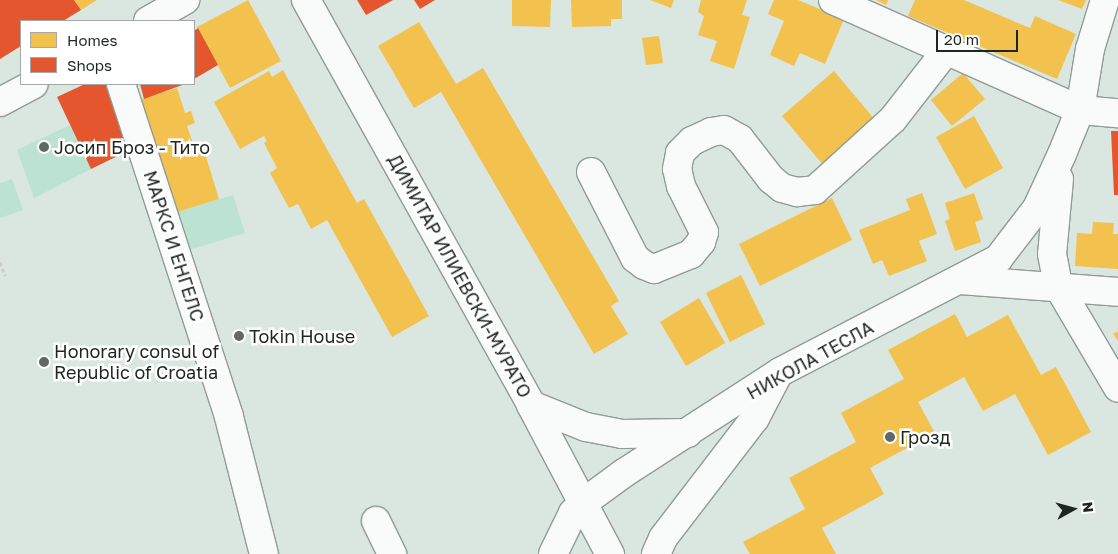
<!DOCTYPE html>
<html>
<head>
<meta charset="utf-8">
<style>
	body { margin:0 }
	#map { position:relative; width:1118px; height:554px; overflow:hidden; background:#dae6e0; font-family:"Golos Text",sans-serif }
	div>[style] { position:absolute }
	.green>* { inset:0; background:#bce2d1 }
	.homes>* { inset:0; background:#f2c14e }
	.shops>* { inset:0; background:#e4572e }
	.path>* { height:3px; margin-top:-1.5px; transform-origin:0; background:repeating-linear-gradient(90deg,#cccecc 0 4px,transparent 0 6.5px) }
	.roads { filter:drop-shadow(1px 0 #919b96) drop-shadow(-1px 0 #919b96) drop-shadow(0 1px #919b96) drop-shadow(0 -1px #919b96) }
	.minor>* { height:28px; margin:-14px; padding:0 14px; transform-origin:14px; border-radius:14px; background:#f9fbfa }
	.dots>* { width:14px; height:14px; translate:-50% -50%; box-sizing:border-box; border:2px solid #fff; border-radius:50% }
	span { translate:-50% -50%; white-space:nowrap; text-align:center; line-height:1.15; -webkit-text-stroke:5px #fff; paint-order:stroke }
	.poi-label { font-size:18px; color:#1e2622 }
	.left { translate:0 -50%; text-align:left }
	.street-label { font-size:18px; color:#1e2622 }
	.legend { position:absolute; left:20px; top:20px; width:175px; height:65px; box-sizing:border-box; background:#fff; border:1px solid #a5a8a7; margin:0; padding:6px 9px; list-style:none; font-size:15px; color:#1e2622 }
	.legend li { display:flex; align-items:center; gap:10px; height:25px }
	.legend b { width:25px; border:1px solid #a5a8a7 }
	.north { position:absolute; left:1048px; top:484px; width:50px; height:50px; -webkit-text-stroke:4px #fff; paint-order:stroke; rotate:83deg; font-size:14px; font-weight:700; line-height:20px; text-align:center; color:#1e2622 }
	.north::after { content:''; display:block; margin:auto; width:18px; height:22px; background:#1e2622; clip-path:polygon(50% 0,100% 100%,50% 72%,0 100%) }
	.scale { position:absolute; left:936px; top:30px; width:82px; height:22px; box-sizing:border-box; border:2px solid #1e2622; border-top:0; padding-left:6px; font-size:15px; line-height:18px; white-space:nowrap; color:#1e2622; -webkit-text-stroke:4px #fff; paint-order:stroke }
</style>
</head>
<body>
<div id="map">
	<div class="green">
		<i style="clip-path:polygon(70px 125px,91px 169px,34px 198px,17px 150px)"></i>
		<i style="clip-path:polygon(12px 179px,23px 210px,0 218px,0 183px)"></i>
		<i style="clip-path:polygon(233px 195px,245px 233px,186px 251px,174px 213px)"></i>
	</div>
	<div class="homes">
		<i style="clip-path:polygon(74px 0,97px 0,81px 10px)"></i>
		<i style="clip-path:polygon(248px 0,281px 61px,230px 88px,197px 27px)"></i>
		<i style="clip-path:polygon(512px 0,551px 0,550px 27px,512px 26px)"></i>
		<i style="clip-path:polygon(571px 0,622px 0,622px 19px,611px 19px,611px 26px,572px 27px)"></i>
		<i style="clip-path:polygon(650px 0,674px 0,671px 8px)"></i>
		<i style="clip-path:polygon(701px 0,747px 0,742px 15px,750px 17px,734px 69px,710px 61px,717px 41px,698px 35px,704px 16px,698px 12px)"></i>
		<i style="clip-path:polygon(774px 0,798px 0,844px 19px,825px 64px,800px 53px,794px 66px,770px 55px,784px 21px,768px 14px)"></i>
		<i style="clip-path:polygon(876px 0,888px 0,886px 5px)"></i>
		<i style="clip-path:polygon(915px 0,964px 0,1030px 28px,1035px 16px,1076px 34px,1057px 79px,908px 16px)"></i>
		<i style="clip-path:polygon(1058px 0,1086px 0,1082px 9px)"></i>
		<i style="clip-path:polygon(419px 22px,456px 84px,483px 68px,619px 301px,611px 306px,628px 334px,594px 354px,441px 92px,414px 108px,378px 46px)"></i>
		<i style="clip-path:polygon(659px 36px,663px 63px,646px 65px,642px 38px)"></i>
		<i style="clip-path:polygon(283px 70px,357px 203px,364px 199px,429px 316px,392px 337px,327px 220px,311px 229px,298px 204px,289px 208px,270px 173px,277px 168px,264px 143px,267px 141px,264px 136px,240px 149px,214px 102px,269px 71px,272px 77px)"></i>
		<i style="clip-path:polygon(834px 71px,876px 121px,824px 166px,782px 116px)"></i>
		<i style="clip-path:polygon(963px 73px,985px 99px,952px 126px,931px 100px)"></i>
		<i style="clip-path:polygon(177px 88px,185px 113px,191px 111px,195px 123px,187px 126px,196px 152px,204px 150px,219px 199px,174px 213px,138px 100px)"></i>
		<i style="clip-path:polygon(974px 116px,1003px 168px,965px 189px,936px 137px)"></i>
		<i style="clip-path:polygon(922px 193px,937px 234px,919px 241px,927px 261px,889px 276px,882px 260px,873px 264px,859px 230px,910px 210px,906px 199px)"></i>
		<i style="clip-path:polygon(974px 193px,983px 219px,975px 222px,981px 242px,955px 251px,945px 221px,950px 219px,945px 203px)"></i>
		<i style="clip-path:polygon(832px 198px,852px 240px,760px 286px,739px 244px)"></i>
		<i style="clip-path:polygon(1093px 222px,1114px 223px,1113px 234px,1118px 234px,1118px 269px,1075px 266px,1077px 233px,1092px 234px)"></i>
		<i style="clip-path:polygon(741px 275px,765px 324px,730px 342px,706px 293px)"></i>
		<i style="clip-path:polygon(699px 298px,725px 343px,686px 366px,660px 322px)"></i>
		<i style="clip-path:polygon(955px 314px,967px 337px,1008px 315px,1041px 375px,1056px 367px,1091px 432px,1048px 455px,1015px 394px,983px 411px,964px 377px,918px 402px,935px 433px,870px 468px,884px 494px,822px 528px,836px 554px,750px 554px,743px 542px,805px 509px,789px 478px,856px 442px,841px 413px,904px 379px,888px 350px)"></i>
		<i style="clip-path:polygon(1118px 332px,1118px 341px,1113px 333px)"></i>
	</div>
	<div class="shops">
		<i style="clip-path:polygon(0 0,74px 0,81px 10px,63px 21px,21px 21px,21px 46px,0 59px)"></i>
		<i style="clip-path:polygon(357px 0,393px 0,366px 15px)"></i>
		<i style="clip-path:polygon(414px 0,435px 0,420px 9px)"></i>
		<i style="clip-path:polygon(198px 28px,218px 65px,194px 79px,194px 31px)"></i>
		<i style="clip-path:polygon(85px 84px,117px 84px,134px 148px,91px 169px,57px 97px)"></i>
		<i style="clip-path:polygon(140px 84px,185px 84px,144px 99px)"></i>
		<i style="clip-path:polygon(1111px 131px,1118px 131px,1118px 195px,1114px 195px)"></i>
	</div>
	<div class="path">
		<i style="left:0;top:262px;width:15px;rotate:70deg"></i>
	</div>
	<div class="roads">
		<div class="minor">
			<i style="left:306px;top:0;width:463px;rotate:60.9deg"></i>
			<i style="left:531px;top:405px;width:169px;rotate:62.1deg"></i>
			<i style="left:833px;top:0;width:270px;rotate:24deg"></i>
			<i style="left:1080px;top:110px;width:38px;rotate:5deg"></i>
			<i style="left:148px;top:21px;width:43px;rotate:-29.6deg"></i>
			<i style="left:121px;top:84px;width:350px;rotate:72deg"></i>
			<i style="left:229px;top:417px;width:141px;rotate:75.7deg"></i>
			<i style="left:0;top:102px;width:38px;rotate:-28deg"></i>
			<i style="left:591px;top:172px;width:97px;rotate:62.9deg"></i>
			<i style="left:635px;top:258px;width:11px;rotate:38deg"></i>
			<i style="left:644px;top:265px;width:11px;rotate:22deg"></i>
			<i style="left:654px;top:269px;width:40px;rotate:-22deg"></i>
			<i style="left:691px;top:254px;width:16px;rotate:-50deg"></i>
			<i style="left:701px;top:242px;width:10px;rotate:-73deg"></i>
			<i style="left:704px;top:232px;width:51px;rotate:-116.6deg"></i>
			<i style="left:681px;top:186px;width:17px;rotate:-103deg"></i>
			<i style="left:677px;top:169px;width:16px;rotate:-79deg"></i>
			<i style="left:680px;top:153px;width:17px;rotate:-45deg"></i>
			<i style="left:692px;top:141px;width:21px;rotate:-25deg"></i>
			<i style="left:711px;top:132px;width:13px;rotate:-9deg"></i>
			<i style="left:724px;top:130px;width:18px;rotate:29deg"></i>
			<i style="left:740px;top:139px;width:51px;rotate:52.2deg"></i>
			<i style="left:771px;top:179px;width:14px;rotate:39deg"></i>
			<i style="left:782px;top:188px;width:16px;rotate:15deg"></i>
			<i style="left:797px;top:192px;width:18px;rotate:-6deg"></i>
			<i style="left:815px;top:190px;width:105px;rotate:-42.3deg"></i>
			<i style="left:893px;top:119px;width:86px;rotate:-52.1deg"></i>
			<i style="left:1059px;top:179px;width:75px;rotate:95.3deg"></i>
			<i style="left:1052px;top:254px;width:33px;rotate:79deg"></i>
			<i style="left:1058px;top:286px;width:118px;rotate:59.5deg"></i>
			<i style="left:960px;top:280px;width:158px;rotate:4.3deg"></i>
			<i style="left:531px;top:405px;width:59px;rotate:21.8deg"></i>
			<i style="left:586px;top:427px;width:37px;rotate:11deg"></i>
			<i style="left:622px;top:434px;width:66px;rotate:-0.9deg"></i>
			<i style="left:376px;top:521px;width:37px;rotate:64deg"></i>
			<i style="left:553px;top:554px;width:46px;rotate:-64deg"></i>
			<i style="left:573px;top:513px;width:14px;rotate:-45deg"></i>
			<i style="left:583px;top:503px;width:51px;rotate:-36.2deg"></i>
			<i style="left:624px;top:473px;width:186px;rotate:-32.9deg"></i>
			<i style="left:780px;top:372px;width:246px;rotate:-27.4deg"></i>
			<i style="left:998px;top:259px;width:64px;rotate:-52.6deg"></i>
			<i style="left:1037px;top:208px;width:60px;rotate:-65.2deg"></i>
			<i style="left:1062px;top:154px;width:48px;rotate:-67.8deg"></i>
			<i style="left:1080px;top:110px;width:62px;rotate:-80.7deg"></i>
			<i style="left:1090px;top:49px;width:51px;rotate:-73deg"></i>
			<i style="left:656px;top:554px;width:17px;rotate:-66deg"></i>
			<i style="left:663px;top:538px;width:151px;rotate:-52.5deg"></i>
			<i style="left:755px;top:418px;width:47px;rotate:-62.4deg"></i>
		</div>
	</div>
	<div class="dots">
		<i style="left:44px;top:147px;background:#606964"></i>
		<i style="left:239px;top:336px;background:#606964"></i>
		<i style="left:44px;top:362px;background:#606964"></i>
		<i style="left:890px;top:437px;background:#606964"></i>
	</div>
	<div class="poi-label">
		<span class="left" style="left:54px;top:147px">Јосип Броз - Тито</span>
		<span class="left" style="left:249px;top:336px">Tokin House</span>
		<span class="left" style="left:54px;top:362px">Honorary consul of<br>Republic of Croatia</span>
		<span class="left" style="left:900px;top:437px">Грозд</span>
	</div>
	<div class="street-label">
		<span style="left:174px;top:246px;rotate:72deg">МАРКС И ЕНГЕЛС</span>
		<span style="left:460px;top:276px;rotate:61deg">ДИМИТАР ИЛИЕВСКИ-МУРАТО</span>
		<span style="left:810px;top:360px;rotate:-29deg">НИКОЛА ТЕСЛА</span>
	</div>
	<ul class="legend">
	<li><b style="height:14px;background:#f2c14e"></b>Homes</li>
	<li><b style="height:14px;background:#e4572e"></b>Shops</li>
	</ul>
	<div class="north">N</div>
	<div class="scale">20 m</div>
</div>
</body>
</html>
